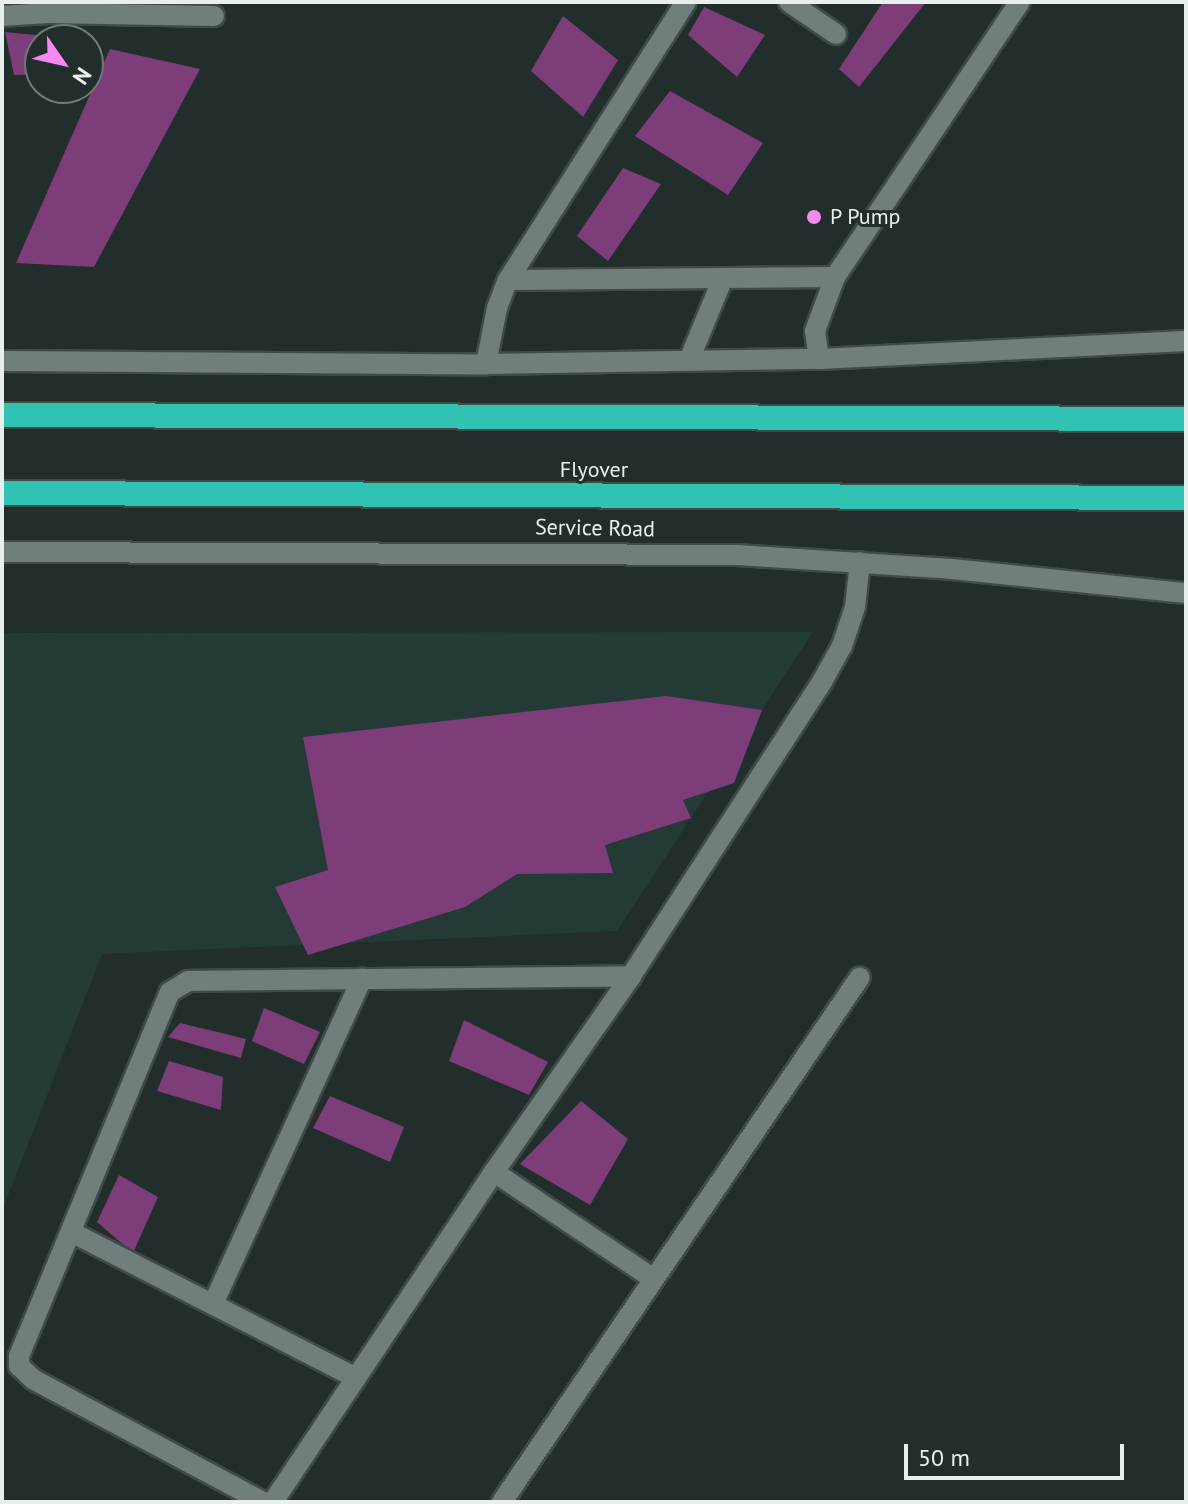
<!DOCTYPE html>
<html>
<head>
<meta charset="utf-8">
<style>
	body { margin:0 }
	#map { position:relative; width:1188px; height:1504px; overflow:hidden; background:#212e2c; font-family:"PT Sans",sans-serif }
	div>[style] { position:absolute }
	.built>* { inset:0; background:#243a36 }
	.building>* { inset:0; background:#7d3d79 }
	.roads { filter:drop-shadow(2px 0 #3f4a49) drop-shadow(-2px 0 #3f4a49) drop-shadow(0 2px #3f4a49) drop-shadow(0 -2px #3f4a49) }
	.street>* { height:20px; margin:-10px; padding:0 10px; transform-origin:10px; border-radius:10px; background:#707f7c }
	.secondary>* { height:20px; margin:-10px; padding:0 10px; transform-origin:10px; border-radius:10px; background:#707f7c }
	.highway>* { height:24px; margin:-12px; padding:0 12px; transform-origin:12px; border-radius:12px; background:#30c2b2 }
	.dots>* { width:22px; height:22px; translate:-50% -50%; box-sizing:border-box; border:4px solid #212e2c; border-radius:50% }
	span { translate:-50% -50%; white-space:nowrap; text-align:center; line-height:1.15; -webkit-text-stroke:6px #212e2c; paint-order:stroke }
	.poi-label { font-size:22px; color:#e8f0ef }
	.left { translate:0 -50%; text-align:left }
	.street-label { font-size:22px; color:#e8f0ef }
	.frame { position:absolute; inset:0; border:4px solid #e8f0ef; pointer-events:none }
	.north { position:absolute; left:24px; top:24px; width:80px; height:80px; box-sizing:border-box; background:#212e2c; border:2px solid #717c7a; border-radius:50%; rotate:124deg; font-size:22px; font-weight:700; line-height:32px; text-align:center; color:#e8f0ef }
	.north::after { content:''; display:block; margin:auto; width:28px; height:36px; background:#f589ee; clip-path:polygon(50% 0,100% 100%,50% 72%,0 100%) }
	.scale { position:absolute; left:904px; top:1444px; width:220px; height:36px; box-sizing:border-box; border:4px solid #e8f0ef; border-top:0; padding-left:10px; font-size:24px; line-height:28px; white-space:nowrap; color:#e8f0ef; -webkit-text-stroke:6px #212e2c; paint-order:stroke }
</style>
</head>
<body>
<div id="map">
	<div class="built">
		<i style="clip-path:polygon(813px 632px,617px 931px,102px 954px,2px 1211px,2px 633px)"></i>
	</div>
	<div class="building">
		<i style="clip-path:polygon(883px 2px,926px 2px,859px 87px,839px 69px)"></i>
		<i style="clip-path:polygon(704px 7px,765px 35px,737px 77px,688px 35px)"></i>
		<i style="clip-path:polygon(563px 16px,618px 60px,583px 117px,531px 71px)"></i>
		<i style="clip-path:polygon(5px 32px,66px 38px,66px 40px,40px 40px,40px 74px,14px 75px)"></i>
		<i style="clip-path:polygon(110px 49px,200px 69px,94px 267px,16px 263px)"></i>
		<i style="clip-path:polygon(670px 91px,763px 143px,728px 195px,635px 136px)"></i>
		<i style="clip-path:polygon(623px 168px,661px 184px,608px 261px,577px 236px)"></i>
		<i style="clip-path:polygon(666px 696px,762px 710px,734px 783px,683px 800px,691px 818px,605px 845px,613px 873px,517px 874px,465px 907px,308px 955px,275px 887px,328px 870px,303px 737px)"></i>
		<i style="clip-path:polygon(264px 1008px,320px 1032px,304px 1064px,252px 1041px)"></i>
		<i style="clip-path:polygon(464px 1020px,548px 1062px,529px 1095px,449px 1061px)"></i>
		<i style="clip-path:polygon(180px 1023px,246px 1039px,241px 1058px,168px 1037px)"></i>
		<i style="clip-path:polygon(169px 1061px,223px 1077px,221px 1110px,157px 1091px)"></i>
		<i style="clip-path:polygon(330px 1096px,404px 1127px,390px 1162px,313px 1128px)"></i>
		<i style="clip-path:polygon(581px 1101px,628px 1139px,590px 1205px,520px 1164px)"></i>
		<i style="clip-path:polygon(119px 1175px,158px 1197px,133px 1253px,97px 1222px)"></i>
	</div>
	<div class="roads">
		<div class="street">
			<i style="left:789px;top:2px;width:57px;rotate:34.2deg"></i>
			<i style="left:2px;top:16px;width:46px;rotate:-3.7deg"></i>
			<i style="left:48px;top:13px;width:166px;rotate:1deg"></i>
			<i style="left:723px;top:278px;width:112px;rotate:-0.5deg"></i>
			<i style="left:508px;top:280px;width:215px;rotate:-0.5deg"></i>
			<i style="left:723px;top:278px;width:89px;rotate:112.5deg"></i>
			<i style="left:819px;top:359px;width:28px;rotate:-98deg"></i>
			<i style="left:815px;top:331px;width:58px;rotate:-69.7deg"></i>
			<i style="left:835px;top:277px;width:331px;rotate:-56.1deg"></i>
			<i style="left:486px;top:364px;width:57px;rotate:-78.9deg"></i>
			<i style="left:497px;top:308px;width:30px;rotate:-69deg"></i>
			<i style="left:508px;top:280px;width:330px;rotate:-57.4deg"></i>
			<i style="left:494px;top:1172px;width:192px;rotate:33.8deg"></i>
			<i style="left:71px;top:1232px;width:320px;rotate:27.1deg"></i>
			<i style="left:213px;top:1304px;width:358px;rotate:-65.4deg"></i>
			<i style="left:263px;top:1502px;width:261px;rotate:-151.9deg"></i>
			<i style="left:33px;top:1379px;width:19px;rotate:-137deg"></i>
			<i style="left:19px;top:1366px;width:10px;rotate:-90deg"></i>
			<i style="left:19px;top:1356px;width:394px;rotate:-67.5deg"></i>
			<i style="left:170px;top:992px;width:21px;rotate:-31deg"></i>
			<i style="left:188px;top:981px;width:443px;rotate:-0.6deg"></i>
			<i style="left:273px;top:1502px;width:397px;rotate:-56.2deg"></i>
			<i style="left:494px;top:1172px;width:239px;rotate:-55deg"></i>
			<i style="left:631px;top:976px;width:353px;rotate:-57deg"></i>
			<i style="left:823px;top:680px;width:39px;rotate:-61deg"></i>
			<i style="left:842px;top:646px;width:41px;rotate:-71.6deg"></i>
			<i style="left:855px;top:607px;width:45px;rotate:-83.7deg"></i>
			<i style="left:502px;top:1502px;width:635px;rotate:-55.71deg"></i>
		</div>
		<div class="secondary">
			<i style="left:2px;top:361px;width:484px;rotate:0.4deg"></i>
			<i style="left:486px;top:364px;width:333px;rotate:-0.9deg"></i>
			<i style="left:819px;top:359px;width:367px;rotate:-2.8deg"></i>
			<i style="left:2px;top:552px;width:735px;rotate:0.23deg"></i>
			<i style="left:737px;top:555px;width:215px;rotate:3.7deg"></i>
			<i style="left:952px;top:569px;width:235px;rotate:5.9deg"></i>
		</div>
		<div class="highway">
			<i style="left:2px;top:415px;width:1184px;rotate:0.19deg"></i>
			<i style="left:2px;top:493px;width:1184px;rotate:0.24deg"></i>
		</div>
	</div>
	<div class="dots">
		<i style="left:814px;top:217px;background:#f589ee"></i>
	</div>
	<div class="poi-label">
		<span class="left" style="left:830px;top:217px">P Pump</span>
	</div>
	<div class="street-label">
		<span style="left:594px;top:470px">Flyover</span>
		<span style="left:595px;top:528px;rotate:1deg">Service Road</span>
	</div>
	<div class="frame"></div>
	<div class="north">N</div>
	<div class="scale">50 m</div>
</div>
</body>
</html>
